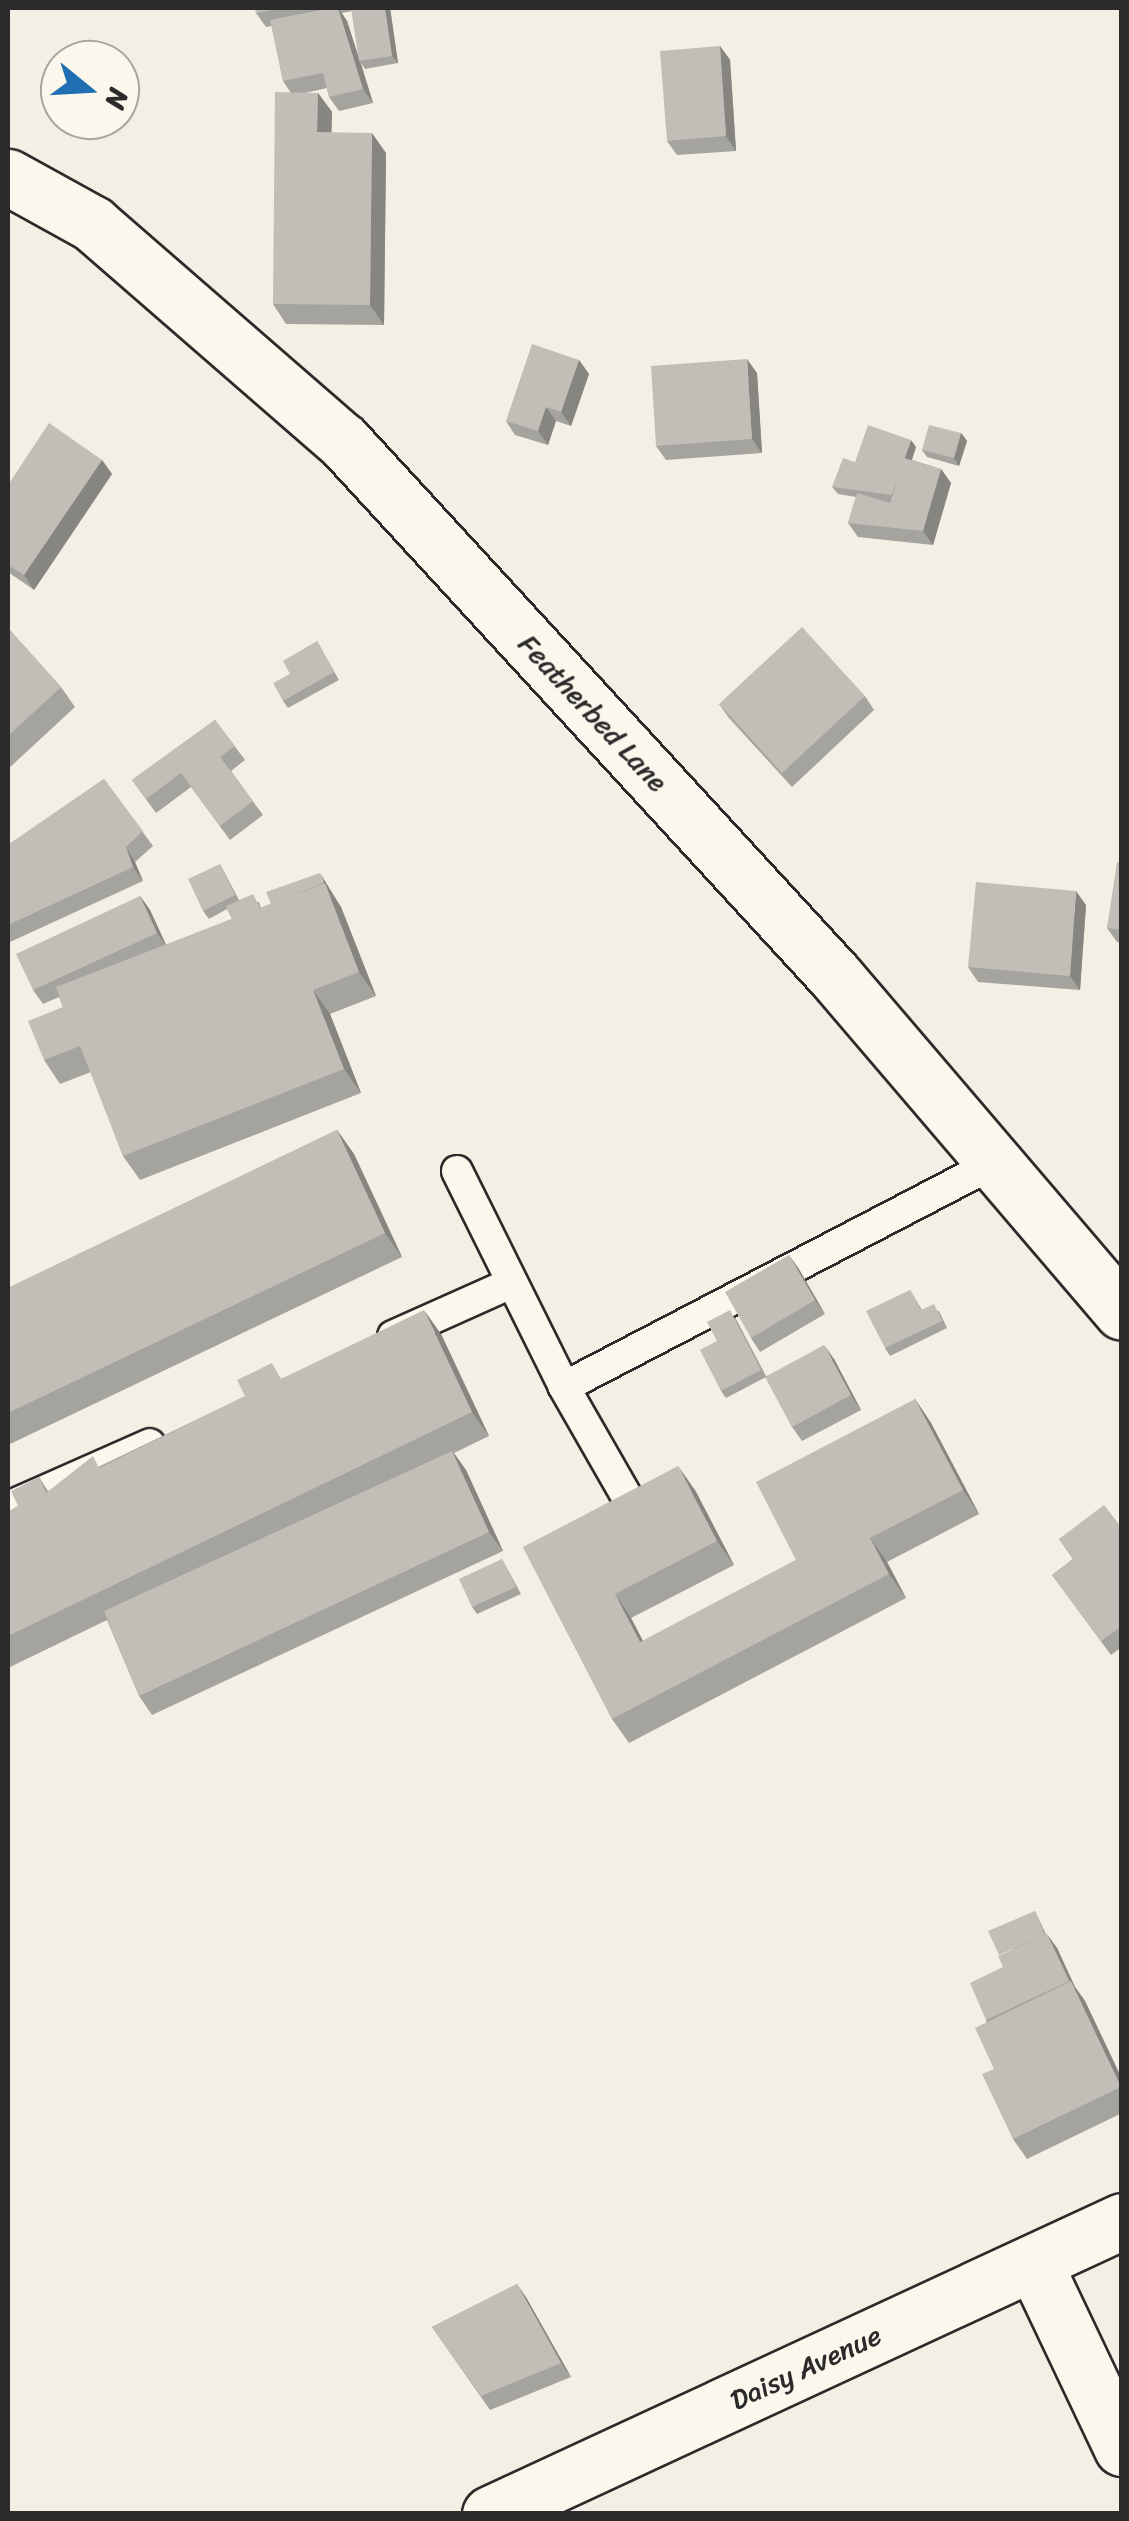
<!DOCTYPE html>
<html>
<head>
<meta charset="utf-8">
<style>
	body { margin:0 }
	#map { position:relative; width:1129px; height:2521px; overflow:hidden; background:#f3efe4; font-family:Sriracha,sans-serif }
	div>[style] { position:absolute }
	.roads { filter:drop-shadow(2px 0 #2b2b2b) drop-shadow(-2px 0 #2b2b2b) drop-shadow(0 2px #2b2b2b) drop-shadow(0 -2px #2b2b2b) }
	.lane>* { height:30px; margin:-15px; padding:0 15px; transform-origin:15px; border-radius:15px; background:#fbf7ec }
	.street>* { height:55px; margin:-27.5px; padding:0 27.5px; transform-origin:27.5px; border-radius:27.5px; background:#fbf7ec }
	.secondary>* { height:55px; margin:-27.5px; padding:0 27.5px; transform-origin:27.5px; border-radius:27.5px; background:#fbf7ec }
	.wall>* { inset:0; background:#a5a39d }
	.shaded-wall>* { inset:0; background:#86857f }
	.building>* { inset:0; background:#c0beb6 }
	span { translate:-50% -50%; white-space:nowrap; text-align:center; line-height:1.15; -webkit-text-stroke:8px #fbf7ec; paint-order:stroke }
	.street-label { font-size:28px; color:#2b2b2b }
	.frame { position:absolute; inset:0; border:10px solid #2b2b2b; pointer-events:none }
	.north { position:absolute; left:40px; top:40px; width:100px; height:100px; box-sizing:border-box; background:#fbf7ec; border:2px solid #a8a59f; border-radius:50%; rotate:108deg; font-size:28px; font-weight:700; line-height:40px; text-align:center; color:#2b2b2b }
	.north::after { content:''; display:block; margin:auto; width:35px; height:45px; background:#1f6fb2; clip-path:polygon(50% 0,100% 100%,50% 72%,0 100%) }
</style>
</head>
<body>
<div id="map">
	<div class="roads">
		<div class="lane">
			<i style="left:457px;top:1171px;width:241px;rotate:63.6deg"></i>
			<i style="left:393px;top:1336px;width:127px;rotate:-24.1deg"></i>
			<i style="left:627px;top:1497px;width:127px;rotate:-119.8deg"></i>
			<i style="left:564px;top:1387px;width:486px;rotate:-27.5deg"></i>
			<i style="left:8px;top:1507px;width:155px;rotate:-23.9deg"></i>
		</div>
		<div class="street">
			<i style="left:1034px;top:2263px;width:205px;rotate:64.6deg"></i>
			<i style="left:490px;top:2514px;width:697px;rotate:-24.87deg"></i>
		</div>
		<div class="secondary">
			<i style="left:8px;top:177px;width:97px;rotate:28.9deg"></i>
			<i style="left:93px;top:224px;width:331px;rotate:41deg"></i>
			<i style="left:343px;top:441px;width:728px;rotate:47.39deg"></i>
			<i style="left:836px;top:977px;width:440px;rotate:49.5deg"></i>
		</div>
	</div>
	<div class="wall">
		<i style="clip-path:polygon(evenodd,255px 8px,390px 8px,398px 63px,365px 69px,361px 63px,373px 103px,339px 111px,329px 97px,327px 88px,305px 93px,318px 93px,332px 112px,331px 133px,386px 153px,384px 325px,286px 324px,273px 304px,291px 93px,283px 81px,272px 26px,266px 27px,256px 13px,255px 8px,352px 11px,359px 58px,347px 21px,342px 13px,352px 11px)"></i>
		<i style="clip-path:polygon(720px 46px,730px 60px,736px 151px,677px 155px,667px 141px)"></i>
		<i style="clip-path:polygon(579px 360px,589px 374px,571px 426px,556px 421px,548px 445px,515px 435px,506px 421px)"></i>
		<i style="clip-path:polygon(757px 373px,762px 453px,666px 460px,656px 446px)"></i>
		<i style="clip-path:polygon(961px 433px,967px 441px,959px 466px,927px 457px,922px 450px)"></i>
		<i style="clip-path:polygon(916px 447px,912px 460px,941px 469px,951px 483px,933px 545px,858px 537px,848px 523px,856px 497px,838px 494px,832px 487px,855px 462px)"></i>
		<i style="clip-path:polygon(102px 460px,112px 474px,34px 590px,8px 572px,8px 485px)"></i>
		<i style="clip-path:polygon(8px 628px,61px 687px,75px 707px,8px 769px)"></i>
		<i style="clip-path:polygon(317px 641px,339px 680px,288px 708px,283px 701px,290px 674px)"></i>
		<i style="clip-path:polygon(865px 696px,874px 710px,792px 787px,729px 718px,719px 704px)"></i>
		<i style="clip-path:polygon(215px 720px,245px 760px,231px 771px,263px 815px,230px 840px,191px 787px,156px 813px,132px 780px)"></i>
		<i style="clip-path:polygon(104px 779px,153px 846px,135px 862px,143px 881px,10px 942px,8px 939px,8px 845px)"></i>
		<i style="clip-path:polygon(1122px 863px,1122px 943px,1117px 942px,1107px 928px)"></i>
		<i style="clip-path:polygon(220px 864px,239px 900px,259px 902px,261px 908px,325px 881px,327px 887px,341px 907px,376px 996px,330px 1014px,361px 1093px,140px 1180px,123px 1156px,91px 1072px,60px 1084px,44px 1060px,63px 1007px,59px 997px,43px 1004px,33px 990px,140px 896px,150px 910px,166px 945px,232px 919px,227px 909px,209px 919px,203px 911px)"></i>
		<i style="clip-path:polygon(1086px 905px,1080px 990px,978px 982px,968px 967px)"></i>
		<i style="clip-path:polygon(337px 1130px,354px 1154px,402px 1257px,8px 1445px,8px 1288px)"></i>
		<i style="clip-path:polygon(789px 1255px,825px 1314px,760px 1352px,751px 1338px)"></i>
		<i style="clip-path:polygon(910px 1290px,922px 1310px,939px 1311px,947px 1328px,890px 1356px,885px 1348px)"></i>
		<i style="clip-path:polygon(735px 1317px,766px 1376px,834px 1359px,861px 1410px,802px 1441px,792px 1427px,766px 1377px,726px 1398px,721px 1391px,717px 1341px)"></i>
		<i style="clip-path:polygon(441px 1334px,489px 1436px,454px 1453px,466px 1470px,503px 1551px,152px 1715px,139px 1696px,107px 1620px,8px 1668px,8px 1512px,18px 1506px,39px 1477px,48px 1491px,283px 1378px)"></i>
		<i style="clip-path:polygon(915px 1399px,931px 1423px,979px 1514px,887px 1562px,906px 1598px,629px 1743px,612px 1719px,523px 1547px,695px 1490px,734px 1565px,631px 1618px,643px 1641px,796px 1560px)"></i>
		<i style="clip-path:polygon(1122px 1528px,1122px 1647px,1111px 1655px,1052px 1575px,1073px 1559px,1059px 1539px)"></i>
		<i style="clip-path:polygon(502px 1559px,521px 1594px,477px 1614px,472px 1607px)"></i>
		<i style="clip-path:polygon(1035px 1911px,1046px 1934px,1057px 1948px,1075px 1987px,1085px 2001px,1122px 2079px,1122px 2113px,1027px 2159px,1013px 2139px,994px 2069px,986px 2020px,1003px 1967px)"></i>
		<i style="clip-path:polygon(517px 2284px,527px 2299px,571px 2377px,490px 2410px,432px 2327px)"></i>
	</div>
	<div class="shaded-wall">
		<i style="clip-path:polygon(338px 8px,347px 21px,373px 103px,363px 89px)"></i>
		<i style="clip-path:polygon(385px 8px,390px 8px,398px 63px,392px 56px)"></i>
		<i style="clip-path:polygon(720px 46px,730px 60px,736px 151px,726px 136px)"></i>
		<i style="clip-path:polygon(318px 93px,332px 112px,331px 152px,317px 132px)"></i>
		<i style="clip-path:polygon(372px 133px,386px 153px,384px 325px,370px 305px)"></i>
		<i style="clip-path:polygon(747px 359px,757px 373px,762px 453px,752px 439px)"></i>
		<i style="clip-path:polygon(579px 360px,589px 374px,571px 426px,561px 412px)"></i>
		<i style="clip-path:polygon(546px 407px,556px 421px,548px 445px,538px 431px)"></i>
		<i style="clip-path:polygon(961px 433px,967px 441px,959px 466px,954px 458px)"></i>
		<i style="clip-path:polygon(911px 440px,916px 447px,897px 503px,892px 495px)"></i>
		<i style="clip-path:polygon(102px 460px,112px 474px,34px 590px,24px 575px)"></i>
		<i style="clip-path:polygon(941px 469px,951px 483px,933px 545px,923px 531px)"></i>
		<i style="clip-path:polygon(126px 847px,135px 862px,143px 881px,133px 867px)"></i>
		<i style="clip-path:polygon(320px 873px,341px 907px,376px 996px,359px 972px)"></i>
		<i style="clip-path:polygon(1076px 891px,1086px 905px,1080px 990px,1070px 976px)"></i>
		<i style="clip-path:polygon(140px 896px,150px 910px,167px 947px,157px 933px)"></i>
		<i style="clip-path:polygon(313px 990px,330px 1014px,361px 1093px,344px 1069px)"></i>
		<i style="clip-path:polygon(337px 1130px,354px 1154px,402px 1257px,385px 1233px)"></i>
		<i style="clip-path:polygon(789px 1255px,799px 1269px,825px 1314px,815px 1300px)"></i>
		<i style="clip-path:polygon(424px 1310px,441px 1334px,489px 1436px,472px 1412px)"></i>
		<i style="clip-path:polygon(824px 1345px,834px 1359px,861px 1410px,851px 1395px)"></i>
		<i style="clip-path:polygon(915px 1399px,931px 1423px,979px 1514px,963px 1490px)"></i>
		<i style="clip-path:polygon(452px 1451px,466px 1470px,503px 1551px,489px 1532px)"></i>
		<i style="clip-path:polygon(678px 1466px,695px 1490px,734px 1565px,717px 1541px)"></i>
		<i style="clip-path:polygon(870px 1538px,887px 1562px,906px 1598px,889px 1574px)"></i>
		<i style="clip-path:polygon(615px 1594px,631px 1618px,656px 1666px,640px 1642px)"></i>
		<i style="clip-path:polygon(1047px 1934px,1057px 1948px,1075px 1987px,1085px 2001px,1122px 2079px,1122px 2088px)"></i>
		<i style="clip-path:polygon(517px 2284px,527px 2299px,571px 2377px,561px 2363px)"></i>
	</div>
	<div class="building">
		<i style="clip-path:polygon(255px 8px,284px 8px,256px 13px)"></i>
		<i style="clip-path:polygon(332px 8px,338px 8px,363px 89px,329px 97px,323px 73px,283px 81px,270px 20px)"></i>
		<i style="clip-path:polygon(351px 8px,385px 8px,392px 56px,359px 61px)"></i>
		<i style="clip-path:polygon(720px 46px,726px 136px,667px 141px,660px 51px)"></i>
		<i style="clip-path:polygon(275px 92px,318px 93px,317px 132px,372px 133px,370px 305px,273px 304px)"></i>
		<i style="clip-path:polygon(532px 344px,579px 360px,561px 412px,546px 407px,538px 431px,506px 421px)"></i>
		<i style="clip-path:polygon(747px 359px,752px 439px,656px 446px,651px 366px)"></i>
		<i style="clip-path:polygon(49px 423px,102px 460px,24px 575px,8px 565px,8px 485px)"></i>
		<i style="clip-path:polygon(868px 425px,911px 440px,892px 495px,832px 487px,843px 458px,855px 462px)"></i>
		<i style="clip-path:polygon(929px 425px,961px 433px,954px 458px,922px 450px)"></i>
		<i style="clip-path:polygon(904px 458px,941px 469px,923px 531px,848px 523px,857px 493px,890px 503px)"></i>
		<i style="clip-path:polygon(802px 627px,865px 696px,782px 773px,719px 704px)"></i>
		<i style="clip-path:polygon(8px 628px,61px 687px,8px 736px)"></i>
		<i style="clip-path:polygon(317px 641px,334px 672px,283px 701px,273px 683px,290px 674px,283px 661px)"></i>
		<i style="clip-path:polygon(215px 720px,235px 746px,220px 757px,253px 801px,220px 826px,181px 773px,146px 799px,132px 780px)"></i>
		<i style="clip-path:polygon(104px 779px,143px 831px,126px 847px,133px 867px,8px 925px,8px 845px)"></i>
		<i style="clip-path:polygon(1117px 862px,1122px 863px,1122px 930px,1107px 928px)"></i>
		<i style="clip-path:polygon(220px 864px,235px 895px,203px 911px,188px 879px)"></i>
		<i style="clip-path:polygon(320px 873px,323px 883px,271px 904px,266px 892px)"></i>
		<i style="clip-path:polygon(976px 882px,1076px 891px,1070px 976px,968px 967px)"></i>
		<i style="clip-path:polygon(325px 883px,359px 972px,313px 990px,344px 1069px,123px 1156px,80px 1046px,44px 1060px,28px 1021px,63px 1007px,56px 987px)"></i>
		<i style="clip-path:polygon(253px 894px,260px 908px,232px 919px,226px 906px)"></i>
		<i style="clip-path:polygon(140px 896px,157px 933px,33px 990px,16px 954px)"></i>
		<i style="clip-path:polygon(337px 1130px,385px 1233px,8px 1413px,8px 1288px)"></i>
		<i style="clip-path:polygon(789px 1255px,815px 1300px,751px 1338px,725px 1292px)"></i>
		<i style="clip-path:polygon(910px 1290px,921px 1310px,934px 1304px,942px 1321px,885px 1348px,866px 1311px)"></i>
		<i style="clip-path:polygon(424px 1310px,472px 1412px,8px 1636px,8px 1512px,18px 1506px,11px 1491px,39px 1477px,46px 1493px,93px 1456px,99px 1468px,245px 1396px,237px 1380px,272px 1363px,281px 1379px)"></i>
		<i style="clip-path:polygon(730px 1310px,761px 1370px,721px 1391px,700px 1350px,717px 1341px,707px 1322px)"></i>
		<i style="clip-path:polygon(824px 1345px,851px 1395px,792px 1427px,765px 1377px)"></i>
		<i style="clip-path:polygon(915px 1399px,963px 1490px,870px 1538px,889px 1574px,612px 1719px,523px 1547px,678px 1466px,717px 1541px,615px 1594px,640px 1642px,796px 1560px,756px 1482px)"></i>
		<i style="clip-path:polygon(452px 1451px,489px 1532px,139px 1696px,104px 1611px)"></i>
		<i style="clip-path:polygon(1104px 1505px,1122px 1528px,1122px 1599px,1118px 1602px,1122px 1607px,1122px 1626px,1101px 1641px,1052px 1575px,1074px 1559px,1059px 1539px)"></i>
		<i style="clip-path:polygon(502px 1559px,516px 1587px,472px 1607px,459px 1579px)"></i>
		<i style="clip-path:polygon(1035px 1911px,1045px 1935px,999px 1955px,988px 1931px)"></i>
		<i style="clip-path:polygon(1047px 1934px,1069px 1981px,986px 2020px,970px 1983px,1003px 1967px,998px 1956px)"></i>
		<i style="clip-path:polygon(1071px 1981px,1121px 2087px,1013px 2139px,982px 2074px,994px 2069px,975px 2028px)"></i>
		<i style="clip-path:polygon(517px 2284px,561px 2363px,481px 2396px,432px 2327px)"></i>
	</div>
	<div class="street-label">
		<span style="left:593px;top:713px;rotate:47deg">Featherbed Lane</span>
		<span style="left:806px;top:2368px;rotate:-25deg">Daisy Avenue</span>
	</div>
	<div class="frame"></div>
	<div class="north">N</div>
</div>
</body>
</html>
